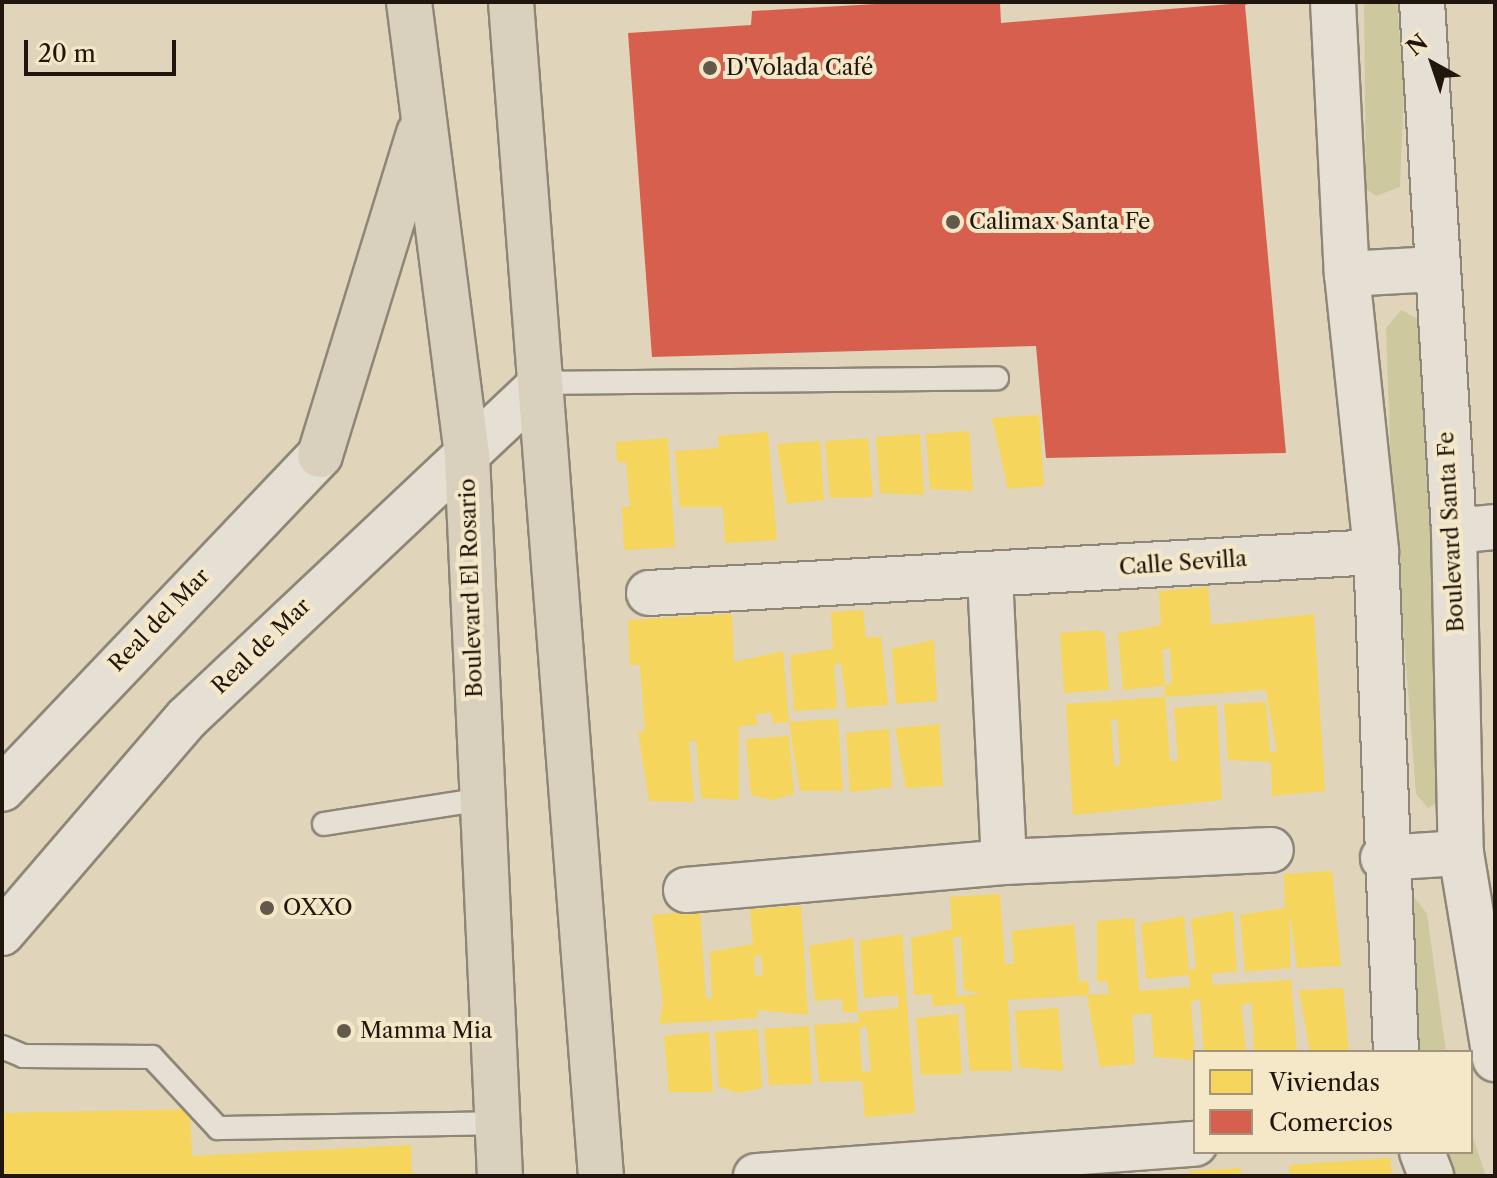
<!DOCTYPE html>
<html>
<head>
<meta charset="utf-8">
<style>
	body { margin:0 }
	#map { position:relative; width:1497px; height:1178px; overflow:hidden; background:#e0d5ba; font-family:"Libre Caslon Text",serif }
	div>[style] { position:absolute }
	.green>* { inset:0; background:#cdc89d }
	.homes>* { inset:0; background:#f6d55c }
	.shops>* { inset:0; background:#d6604d }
	.roads { filter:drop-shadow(2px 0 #8e8676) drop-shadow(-2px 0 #8e8676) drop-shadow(0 2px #8e8676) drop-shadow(0 -2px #8e8676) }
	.lane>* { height:22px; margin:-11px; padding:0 11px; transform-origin:11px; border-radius:11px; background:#e5e0d3 }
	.street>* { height:44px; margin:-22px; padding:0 22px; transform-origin:22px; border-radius:22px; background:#e5e0d3 }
	.secondary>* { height:44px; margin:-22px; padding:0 22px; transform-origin:22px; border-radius:22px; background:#e5e0d3 }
	.primary>* { height:44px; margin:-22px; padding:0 22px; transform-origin:22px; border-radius:22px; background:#d9d1be }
	.dots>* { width:22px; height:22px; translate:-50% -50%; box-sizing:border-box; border:4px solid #f5e8c8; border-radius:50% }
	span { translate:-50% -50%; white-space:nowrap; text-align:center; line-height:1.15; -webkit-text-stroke:8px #f5e8c8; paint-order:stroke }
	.poi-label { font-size:22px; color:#20160e }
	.left { translate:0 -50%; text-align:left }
	.street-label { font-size:22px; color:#20160e }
	.frame { position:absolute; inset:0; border:4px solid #20160e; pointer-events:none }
	.legend { position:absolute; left:1193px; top:1050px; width:280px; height:104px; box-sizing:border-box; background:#f5e8c8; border:2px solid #a0947e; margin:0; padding:10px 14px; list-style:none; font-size:24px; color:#20160e }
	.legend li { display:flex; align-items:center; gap:16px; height:40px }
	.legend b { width:40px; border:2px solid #a0947e }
	.north { position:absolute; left:1393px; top:24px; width:80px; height:80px; -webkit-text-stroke:6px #f5e8c8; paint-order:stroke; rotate:320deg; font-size:22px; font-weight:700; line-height:32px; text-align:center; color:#20160e }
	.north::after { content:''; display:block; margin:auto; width:28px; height:36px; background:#20160e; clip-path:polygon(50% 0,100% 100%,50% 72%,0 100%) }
	.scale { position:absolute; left:24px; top:40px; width:152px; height:36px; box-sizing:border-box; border:4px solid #20160e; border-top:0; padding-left:10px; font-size:24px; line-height:28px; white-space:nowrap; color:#20160e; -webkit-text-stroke:6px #f5e8c8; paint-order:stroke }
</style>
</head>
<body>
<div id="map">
	<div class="green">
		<i style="clip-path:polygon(1364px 2px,1397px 2px,1404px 88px,1400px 187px,1376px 196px,1366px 189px)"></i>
		<i style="clip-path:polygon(1401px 310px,1422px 321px,1444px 799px,1428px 808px,1416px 794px,1391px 469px,1386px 328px)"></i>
		<i style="clip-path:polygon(1411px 893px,1427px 914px,1446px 1052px,1412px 1052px)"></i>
		<i style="clip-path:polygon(1471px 1132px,1486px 1176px,1451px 1176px,1442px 1152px,1471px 1152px)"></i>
	</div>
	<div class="homes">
		<i style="clip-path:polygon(1039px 415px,1044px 486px,1008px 489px,992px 418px)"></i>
		<i style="clip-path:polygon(969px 431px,973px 491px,930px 489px,926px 434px)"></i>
		<i style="clip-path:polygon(768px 432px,777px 540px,725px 543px,723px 507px,680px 507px,675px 451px,719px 448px,718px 436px)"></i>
		<i style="clip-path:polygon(920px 434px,924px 495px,880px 493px,876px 437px)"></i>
		<i style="clip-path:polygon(668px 438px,675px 547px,624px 550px,622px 507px,630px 507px,626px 462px,617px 462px,616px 442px)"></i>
		<i style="clip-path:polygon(868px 438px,873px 497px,830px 498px,825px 441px)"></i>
		<i style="clip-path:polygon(820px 441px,824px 500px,787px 504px,777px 444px)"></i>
		<i style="clip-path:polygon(evenodd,1208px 587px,1211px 625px,1314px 614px,1325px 791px,1272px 796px,1271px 762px,1228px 760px,1224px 704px,1266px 702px,1270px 752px,1277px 752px,1266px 690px,1165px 697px,1170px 761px,1178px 761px,1174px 708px,1217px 705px,1222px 800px,1073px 815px,1066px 704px,1165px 697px,1165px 686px,1123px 690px,1118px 633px,1161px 625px,1159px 591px,1208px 587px,1162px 649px,1170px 649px,1172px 684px,1165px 685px,1162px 649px,1208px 587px,1117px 719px,1120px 765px,1114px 766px,1111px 720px,1117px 719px)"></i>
		<i style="clip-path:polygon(863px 610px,866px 638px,881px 636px,888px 705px,847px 708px,841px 663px,834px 664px,837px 708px,794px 711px,790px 655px,833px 649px,831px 612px)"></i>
		<i style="clip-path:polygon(732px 614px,734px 662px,783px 651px,789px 722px,773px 723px,771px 713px,756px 714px,757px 725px,739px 726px,739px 800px,701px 798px,696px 741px,689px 741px,694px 802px,649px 801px,638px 732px,645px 731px,640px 665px,630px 665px,628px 620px)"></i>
		<i style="clip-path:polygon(1099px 630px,1105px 634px,1109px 690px,1064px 693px,1060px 633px)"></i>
		<i style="clip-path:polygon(934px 640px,937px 701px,896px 704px,892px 649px)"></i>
		<i style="clip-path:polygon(838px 719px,843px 791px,800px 791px,789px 722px)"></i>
		<i style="clip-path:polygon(939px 724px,943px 786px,906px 788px,895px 728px)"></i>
		<i style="clip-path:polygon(889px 729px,892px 787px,850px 792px,846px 733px)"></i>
		<i style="clip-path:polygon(789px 736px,794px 794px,772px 800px,751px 795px,746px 739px)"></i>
		<i style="clip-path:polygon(1332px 871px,1341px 966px,1297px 968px,1290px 914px,1290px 968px,1245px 972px,1240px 915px,1285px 908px,1284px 874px)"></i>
		<i style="clip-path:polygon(evenodd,1000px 894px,1005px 964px,1014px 964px,1012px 931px,1074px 924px,1079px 982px,1088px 981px,1089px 995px,1109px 994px,1107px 981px,1097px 982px,1097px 921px,1134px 918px,1139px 991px,1190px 987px,1189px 975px,1146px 979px,1141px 924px,1184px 916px,1189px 970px,1196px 969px,1191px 919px,1233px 911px,1237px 971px,1211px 974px,1213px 985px,1291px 980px,1297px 1051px,1254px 1050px,1252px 1003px,1241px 1005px,1246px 1052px,1204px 1052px,1200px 999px,1191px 1002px,1195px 1060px,1154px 1057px,1151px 1013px,1132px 1015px,1135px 1064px,1100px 1067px,1087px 995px,1008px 1000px,1012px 1071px,970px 1071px,964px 1004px,933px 1006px,932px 994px,914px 995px,911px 938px,952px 929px,950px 897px,1000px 894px,961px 937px,964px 990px,981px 994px,957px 996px,953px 938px,961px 937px)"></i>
		<i style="clip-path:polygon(evenodd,801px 906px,808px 1015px,757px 1010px,758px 1018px,659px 1024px,663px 1003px,652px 915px,700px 911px,706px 998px,712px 998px,710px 952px,753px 944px,750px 909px,801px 906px,761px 955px,763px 975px,755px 976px,754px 956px,761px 955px)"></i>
		<i style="clip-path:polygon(evenodd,902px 934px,915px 1113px,865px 1117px,862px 1081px,819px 1082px,814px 1025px,859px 1022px,858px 1012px,843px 1012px,842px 999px,815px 1001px,809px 946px,853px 938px,858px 1012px,898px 1008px,898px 995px,864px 998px,860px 941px,902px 934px,867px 1027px,871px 1071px,862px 1072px,859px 1028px,867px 1027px)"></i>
		<i style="clip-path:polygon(1343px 988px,1349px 1051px,1310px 1052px,1299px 990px)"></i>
		<i style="clip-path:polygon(1058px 1008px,1063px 1071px,1019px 1067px,1015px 1011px)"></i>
		<i style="clip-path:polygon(958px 1014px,962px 1074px,921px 1075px,916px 1018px)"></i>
		<i style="clip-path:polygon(809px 1026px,812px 1084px,769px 1085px,764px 1029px)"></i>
		<i style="clip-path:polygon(758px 1029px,762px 1088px,739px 1093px,719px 1087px,715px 1032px)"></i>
		<i style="clip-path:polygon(709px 1032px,713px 1092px,669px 1092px,664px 1036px)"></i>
		<i style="clip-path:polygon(190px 1109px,192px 1156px,411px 1145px,412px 1176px,2px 1176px,2px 1113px)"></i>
		<i style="clip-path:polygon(1390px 1158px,1392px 1176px,1290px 1176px,1289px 1165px)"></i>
		<i style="clip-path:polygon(1241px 1168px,1241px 1176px,1190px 1176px,1189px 1171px)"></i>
	</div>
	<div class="shops">
		<i style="clip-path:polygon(910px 2px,1000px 2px,1001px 23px,1254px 2px,1245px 5px,1286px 453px,1046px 458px,1036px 346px,652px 357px,628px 33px,751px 25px,752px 11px)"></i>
	</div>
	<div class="roads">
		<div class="lane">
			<i style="left:543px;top:383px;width:454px;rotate:-0.6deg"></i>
			<i style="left:324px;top:824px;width:156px;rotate:-8.9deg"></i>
			<i style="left:2px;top:1047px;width:23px;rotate:23deg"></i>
			<i style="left:23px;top:1056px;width:129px;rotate:0.4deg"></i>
			<i style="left:152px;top:1057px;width:97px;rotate:47.1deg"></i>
			<i style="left:218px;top:1128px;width:278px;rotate:-1deg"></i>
		</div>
		<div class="street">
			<i style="left:1454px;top:531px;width:41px;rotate:-5.6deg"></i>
			<i style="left:990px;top:576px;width:286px;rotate:87.2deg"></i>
			<i style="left:649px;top:593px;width:728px;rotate:-3.23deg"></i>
			<i style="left:686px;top:890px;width:319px;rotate:-5deg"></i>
			<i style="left:1004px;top:862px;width:267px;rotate:-2.6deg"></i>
			<i style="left:756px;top:1176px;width:440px;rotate:-4.2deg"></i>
		</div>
		<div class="secondary">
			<i style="left:1333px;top:2px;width:272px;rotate:87.1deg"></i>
			<i style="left:1347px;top:274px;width:280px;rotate:84deg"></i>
			<i style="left:1376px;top:552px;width:500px;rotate:87.71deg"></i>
			<i style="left:1422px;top:2px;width:530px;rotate:86.54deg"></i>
			<i style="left:1454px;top:531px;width:322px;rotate:88.8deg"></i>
			<i style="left:1461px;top:853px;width:209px;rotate:80.6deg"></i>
			<i style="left:1347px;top:274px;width:88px;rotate:-3.3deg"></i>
			<i style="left:2px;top:789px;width:461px;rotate:-46.4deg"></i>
			<i style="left:1383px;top:858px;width:78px;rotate:-3.7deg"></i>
			<i style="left:2px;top:933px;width:284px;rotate:-49.3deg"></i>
			<i style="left:187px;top:718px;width:489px;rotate:-43.3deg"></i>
			<i style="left:1422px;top:1152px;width:26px;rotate:69deg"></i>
		</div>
		<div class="primary">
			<i style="left:409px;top:2px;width:458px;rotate:82.7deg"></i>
			<i style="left:467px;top:456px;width:721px;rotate:87.38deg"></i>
			<i style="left:511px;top:2px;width:1177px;rotate:85.62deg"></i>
			<i style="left:320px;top:455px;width:337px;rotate:-72.9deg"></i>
		</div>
	</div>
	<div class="dots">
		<i style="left:710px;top:68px;background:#63594a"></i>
		<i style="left:953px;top:222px;background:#63594a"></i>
		<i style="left:267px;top:908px;background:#63594a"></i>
		<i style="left:344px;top:1031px;background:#63594a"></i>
	</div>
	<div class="poi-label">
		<span class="left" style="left:726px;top:68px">D'Volada Café</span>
		<span class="left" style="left:969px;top:222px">Calimax Santa Fe</span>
		<span class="left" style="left:283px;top:908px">OXXO</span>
		<span class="left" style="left:360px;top:1031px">Mamma Mia</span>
	</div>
	<div class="street-label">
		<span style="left:1451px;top:532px;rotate:-93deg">Boulevard Santa Fe</span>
		<span style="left:1183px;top:563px;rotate:-4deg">Calle Sevilla</span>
		<span style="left:471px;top:588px;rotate:-92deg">Boulevard El Rosario</span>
		<span style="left:159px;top:620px;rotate:-46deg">Real del Mar</span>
		<span style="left:261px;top:646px;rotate:-44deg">Real de Mar</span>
	</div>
	<div class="frame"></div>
	<ul class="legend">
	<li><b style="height:22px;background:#f6d55c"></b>Viviendas</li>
	<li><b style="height:22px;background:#d6604d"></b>Comercios</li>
	</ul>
	<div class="north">N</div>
	<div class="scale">20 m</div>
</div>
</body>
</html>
